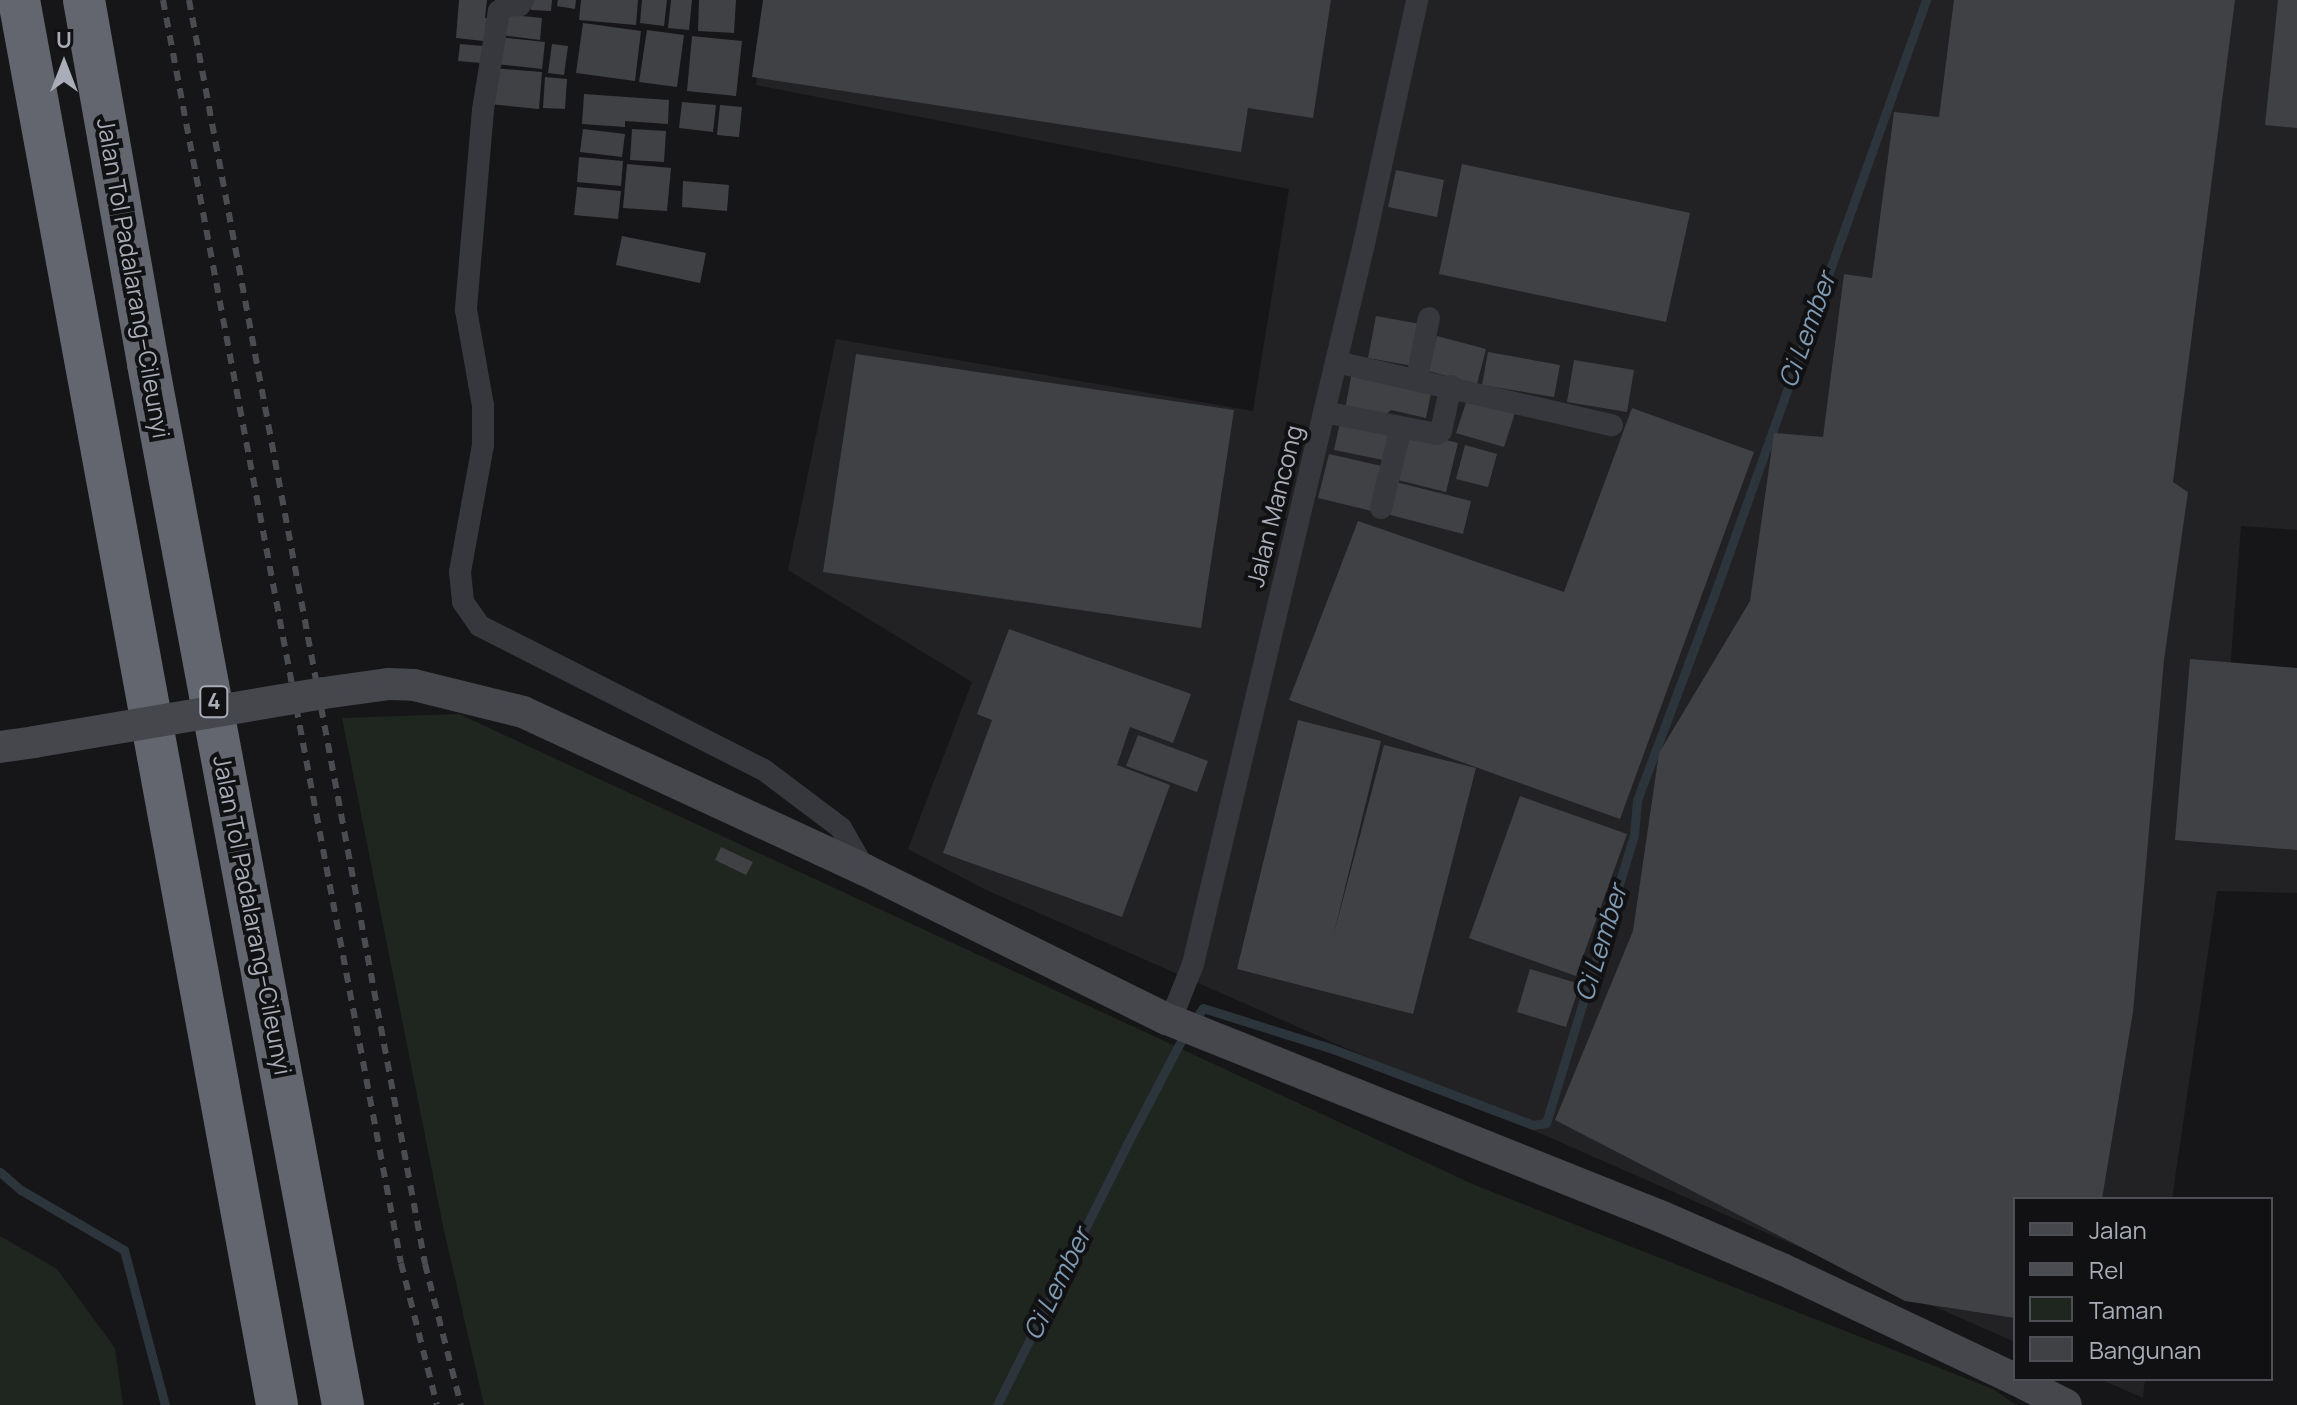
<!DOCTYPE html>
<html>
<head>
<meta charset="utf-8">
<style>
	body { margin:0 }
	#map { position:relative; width:2297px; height:1405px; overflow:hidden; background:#161618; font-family:Manrope,sans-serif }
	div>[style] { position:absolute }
	.built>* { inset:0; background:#222225 }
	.green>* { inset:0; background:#1e261f }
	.stream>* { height:9px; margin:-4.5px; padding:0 4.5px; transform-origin:4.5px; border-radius:4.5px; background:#2c353c }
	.building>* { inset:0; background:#404145 }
	.street>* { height:22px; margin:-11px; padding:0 11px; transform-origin:11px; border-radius:11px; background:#37383d }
	.secondary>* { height:32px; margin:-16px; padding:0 16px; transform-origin:16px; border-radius:16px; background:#45474d }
	.highway>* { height:42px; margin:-21px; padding:0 21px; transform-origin:21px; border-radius:21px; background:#63666e }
	.rail>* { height:6px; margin-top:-3px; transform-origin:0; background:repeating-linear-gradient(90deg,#4a4c52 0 10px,transparent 0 18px) }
	.secondary-bridge>* { height:32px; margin:-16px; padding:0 16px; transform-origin:16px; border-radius:16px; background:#45474d }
	span { translate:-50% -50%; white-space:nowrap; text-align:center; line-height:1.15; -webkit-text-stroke:8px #111113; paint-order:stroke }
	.shield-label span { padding:2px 6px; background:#111113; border:2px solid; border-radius:6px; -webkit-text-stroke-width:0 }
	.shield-label { font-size:22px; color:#a8adb8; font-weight:700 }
	.street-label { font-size:24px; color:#a8adb8 }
	.water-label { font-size:26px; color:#7f9bb3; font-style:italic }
	.legend { position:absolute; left:2013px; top:1197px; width:260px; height:184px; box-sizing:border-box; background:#111113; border:2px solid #4d4f55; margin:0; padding:10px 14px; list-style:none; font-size:24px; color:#a8adb8 }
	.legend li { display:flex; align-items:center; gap:16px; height:40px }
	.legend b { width:40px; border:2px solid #4d4f55 }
	.north { position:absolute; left:24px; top:24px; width:80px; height:80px; -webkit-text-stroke:6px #111113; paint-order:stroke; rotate:0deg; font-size:22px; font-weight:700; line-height:32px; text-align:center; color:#a8adb8 }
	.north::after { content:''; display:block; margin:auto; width:28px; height:36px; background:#a8adb8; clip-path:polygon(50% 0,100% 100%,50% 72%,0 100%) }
</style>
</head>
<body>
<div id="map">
	<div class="built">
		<i style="clip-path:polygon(767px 0,2297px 0,2297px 530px,2241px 526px,2230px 671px,2297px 675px,2297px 893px,2217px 891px,2172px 1199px,2015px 1199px,2015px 1342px,984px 889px,908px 849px,972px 682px,788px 570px,836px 339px,1253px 411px,1289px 189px,756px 85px)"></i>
		<i style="clip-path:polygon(2100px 1379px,2145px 1379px,2143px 1398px)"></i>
	</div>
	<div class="green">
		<i style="clip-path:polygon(459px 714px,1477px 1186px,1993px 1389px,2016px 1405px,484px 1405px,443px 1226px,342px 718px)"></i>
		<i style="clip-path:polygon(0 1236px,57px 1269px,115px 1348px,123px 1405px,0 1405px)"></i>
	</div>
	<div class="stream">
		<i style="left:0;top:1172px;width:28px;rotate:41deg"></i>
		<i style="left:21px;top:1190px;width:119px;rotate:30.2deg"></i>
		<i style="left:124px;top:1250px;width:160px;rotate:75.2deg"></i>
		<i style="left:997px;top:1405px;width:292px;rotate:-63.5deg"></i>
		<i style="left:1127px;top:1144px;width:119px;rotate:-62.4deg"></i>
		<i style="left:1182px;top:1039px;width:37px;rotate:-56deg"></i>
		<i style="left:1203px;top:1008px;width:136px;rotate:17.5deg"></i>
		<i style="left:1333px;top:1049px;width:214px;rotate:20.8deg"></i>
		<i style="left:1533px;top:1125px;width:13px;rotate:-9deg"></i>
		<i style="left:1546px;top:1123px;width:301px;rotate:-73deg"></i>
		<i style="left:1634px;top:835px;width:35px;rotate:-85deg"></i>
		<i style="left:1637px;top:800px;width:216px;rotate:-69.4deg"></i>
		<i style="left:1713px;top:598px;width:635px;rotate:-70.39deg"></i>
	</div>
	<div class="building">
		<i style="clip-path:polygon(459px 0,487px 0,485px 18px,495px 19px,493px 42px,456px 38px)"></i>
		<i style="clip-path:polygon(531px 0,552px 0,551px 11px,531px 10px)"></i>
		<i style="clip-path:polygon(558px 0,576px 0,575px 9px,557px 6px)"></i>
		<i style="clip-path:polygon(581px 0,638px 0,636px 25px,579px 20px)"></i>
		<i style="clip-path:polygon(642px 0,667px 0,664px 26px,640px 23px)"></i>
		<i style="clip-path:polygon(671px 0,692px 0,689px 30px,668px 28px)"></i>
		<i style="clip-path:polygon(699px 0,736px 0,734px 33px,698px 31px)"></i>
		<i style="clip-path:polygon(763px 0,1331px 0,1313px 118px,1248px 108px,1241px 152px,752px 77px)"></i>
		<i style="clip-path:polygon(1954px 0,2235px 0,2173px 482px,2188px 492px,2164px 660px,2133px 1012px,2102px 1199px,2015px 1199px,2015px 1318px,1905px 1301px,1555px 1120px,1633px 931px,1659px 753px,1750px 601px,1774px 433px,1823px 437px,1844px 274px,1872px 278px,1894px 112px,1939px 117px)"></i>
		<i style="clip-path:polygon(2278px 0,2297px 0,2297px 128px,2265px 125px)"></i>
		<i style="clip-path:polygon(503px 14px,542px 18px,540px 40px,500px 35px)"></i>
		<i style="clip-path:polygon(583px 23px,641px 31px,635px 81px,576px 73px)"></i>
		<i style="clip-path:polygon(647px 30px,684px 35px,677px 87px,639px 82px)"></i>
		<i style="clip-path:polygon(692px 36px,742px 41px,736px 96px,687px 91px)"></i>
		<i style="clip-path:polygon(498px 37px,545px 42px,542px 69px,496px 64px)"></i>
		<i style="clip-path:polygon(460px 44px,483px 46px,481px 63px,458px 61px)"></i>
		<i style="clip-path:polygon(552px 44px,568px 46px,564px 75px,548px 73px)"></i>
		<i style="clip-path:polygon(492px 68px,542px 72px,539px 109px,489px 104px)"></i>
		<i style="clip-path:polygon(545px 77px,567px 79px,565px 109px,543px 108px)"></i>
		<i style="clip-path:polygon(584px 94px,669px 100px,668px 124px,625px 121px,625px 127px,582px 124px)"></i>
		<i style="clip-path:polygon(682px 102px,716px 105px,713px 132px,679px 128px)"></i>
		<i style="clip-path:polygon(720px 105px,742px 107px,739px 137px,717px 135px)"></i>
		<i style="clip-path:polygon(583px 129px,625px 134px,622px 157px,580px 152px)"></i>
		<i style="clip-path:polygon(632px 129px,666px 131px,664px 162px,630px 160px)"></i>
		<i style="clip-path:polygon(579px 157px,623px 161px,621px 186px,577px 182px)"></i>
		<i style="clip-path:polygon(627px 164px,671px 168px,667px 211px,623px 208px)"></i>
		<i style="clip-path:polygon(1462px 164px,1690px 213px,1666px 322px,1439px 274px)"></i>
		<i style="clip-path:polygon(1396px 170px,1444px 180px,1437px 217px,1388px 207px)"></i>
		<i style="clip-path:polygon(683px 181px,729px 185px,727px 211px,682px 207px)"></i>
		<i style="clip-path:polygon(577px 187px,621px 191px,618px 219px,574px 215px)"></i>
		<i style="clip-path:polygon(622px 236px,706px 253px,700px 283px,616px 265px)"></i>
		<i style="clip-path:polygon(1376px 316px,1420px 324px,1413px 366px,1368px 358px)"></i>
		<i style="clip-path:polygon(1437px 336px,1486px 349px,1477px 384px,1428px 371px)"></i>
		<i style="clip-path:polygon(1488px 352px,1560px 365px,1554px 397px,1482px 385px)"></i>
		<i style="clip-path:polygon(856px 354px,1234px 410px,1201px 628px,823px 572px)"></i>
		<i style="clip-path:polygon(1574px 360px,1634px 370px,1627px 412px,1567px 402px)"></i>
		<i style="clip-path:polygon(1352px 372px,1432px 389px,1426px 418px,1391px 410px,1378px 421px,1344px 414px)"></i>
		<i style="clip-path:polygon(1469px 393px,1517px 407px,1504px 447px,1456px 433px)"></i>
		<i style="clip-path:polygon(1632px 408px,1754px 452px,1620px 819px,1289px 700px,1358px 521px,1564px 592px)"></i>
		<i style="clip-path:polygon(1341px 418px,1390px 429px,1383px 460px,1334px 450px)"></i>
		<i style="clip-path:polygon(1402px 429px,1458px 443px,1446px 492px,1390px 478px)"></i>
		<i style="clip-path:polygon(1465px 445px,1497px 454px,1488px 487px,1456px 479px)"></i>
		<i style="clip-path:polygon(1329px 454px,1386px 467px,1376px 512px,1318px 498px)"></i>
		<i style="clip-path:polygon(1392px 481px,1471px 501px,1463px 534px,1383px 513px)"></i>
		<i style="clip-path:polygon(1009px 629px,1191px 694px,1173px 743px,1130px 727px,1117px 765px,1170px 785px,1122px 917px,943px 853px,992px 720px,977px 714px)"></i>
		<i style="clip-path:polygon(2190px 659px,2297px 668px,2297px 850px,2175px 840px)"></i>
		<i style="clip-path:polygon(1298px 720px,1381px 741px,1333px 937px,1384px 745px,1476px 768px,1413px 1014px,1237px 969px)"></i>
		<i style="clip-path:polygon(1138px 735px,1208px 761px,1197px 792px,1126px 766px)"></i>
		<i style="clip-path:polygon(1520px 796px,1627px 834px,1576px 976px,1469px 938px)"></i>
		<i style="clip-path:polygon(721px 847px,753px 862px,746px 875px,715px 860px)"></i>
		<i style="clip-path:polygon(1530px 969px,1580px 984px,1566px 1027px,1517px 1012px)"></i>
	</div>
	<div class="street">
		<i style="left:523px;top:0;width:6px;rotate:121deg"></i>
		<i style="left:520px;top:5px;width:14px;rotate:176deg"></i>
		<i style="left:506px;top:6px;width:9px;rotate:144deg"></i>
		<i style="left:499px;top:11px;width:100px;rotate:99.2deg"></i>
		<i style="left:483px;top:110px;width:201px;rotate:94.9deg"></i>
		<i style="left:466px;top:310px;width:97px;rotate:79.9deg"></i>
		<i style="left:483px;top:405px;width:40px;rotate:90deg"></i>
		<i style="left:483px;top:445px;width:129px;rotate:100.3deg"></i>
		<i style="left:460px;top:572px;width:30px;rotate:84deg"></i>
		<i style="left:463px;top:602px;width:29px;rotate:55deg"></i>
		<i style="left:480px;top:626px;width:318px;rotate:26.9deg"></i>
		<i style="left:764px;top:770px;width:96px;rotate:37deg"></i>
		<i style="left:841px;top:828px;width:48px;rotate:60.3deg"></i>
		<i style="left:1336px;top:362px;width:283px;rotate:12.9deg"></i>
		<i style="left:1417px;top:379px;width:62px;rotate:-78.9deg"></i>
		<i style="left:1324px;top:412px;width:115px;rotate:11deg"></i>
		<i style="left:1437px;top:434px;width:5px;rotate:-37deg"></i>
		<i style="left:1441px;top:431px;width:46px;rotate:-77.5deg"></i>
		<i style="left:1381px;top:508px;width:82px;rotate:-76deg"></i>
		<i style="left:1167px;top:1019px;width:18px;rotate:-56deg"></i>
		<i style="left:1177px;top:1004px;width:43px;rotate:-68.2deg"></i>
		<i style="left:1193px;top:964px;width:740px;rotate:-76.64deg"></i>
		<i style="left:1364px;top:244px;width:250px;rotate:-77.7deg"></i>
	</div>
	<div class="secondary">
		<i style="left:324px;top:693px;width:66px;rotate:-7.9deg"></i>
		<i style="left:389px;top:684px;width:25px;rotate:2deg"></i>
		<i style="left:414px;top:685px;width:112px;rotate:13.9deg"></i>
		<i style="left:523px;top:712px;width:377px;rotate:24.8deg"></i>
		<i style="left:865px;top:870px;width:337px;rotate:26.3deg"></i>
		<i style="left:1167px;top:1019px;width:531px;rotate:21.78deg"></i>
		<i style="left:1660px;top:1216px;width:133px;rotate:23.5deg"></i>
		<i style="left:1782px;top:1269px;width:258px;rotate:25.3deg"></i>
		<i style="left:0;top:747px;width:34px;rotate:-8deg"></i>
		<i style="left:2015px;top:1379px;width:57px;rotate:27deg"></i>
	</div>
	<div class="highway">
		<i style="left:19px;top:0;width:1428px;rotate:79.59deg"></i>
		<i style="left:84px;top:0;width:370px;rotate:80deg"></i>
		<i style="left:148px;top:364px;width:1059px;rotate:79.39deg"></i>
	</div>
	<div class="rail">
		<i style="left:163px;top:0;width:1285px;rotate:79.33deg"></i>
		<i style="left:401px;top:1263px;width:146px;rotate:75.8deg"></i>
		<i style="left:189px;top:0;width:1286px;rotate:79.42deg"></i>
		<i style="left:425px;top:1264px;width:146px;rotate:75.7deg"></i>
	</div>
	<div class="secondary-bridge">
		<i style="left:34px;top:742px;width:294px;rotate:-9.6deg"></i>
	</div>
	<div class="shield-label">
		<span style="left:214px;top:702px">4</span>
	</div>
	<div class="street-label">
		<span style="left:134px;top:278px;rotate:80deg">Jalan Tol Padalarang–Cileunyi</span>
		<span style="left:1274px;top:506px;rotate:-76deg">Jalan Mancong</span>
		<span style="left:253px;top:915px;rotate:79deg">Jalan Tol Padalarang–Cileunyi</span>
	</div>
	<div class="water-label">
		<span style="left:1807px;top:330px;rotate:-70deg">Ci Lember</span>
		<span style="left:1601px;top:943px;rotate:-73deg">Ci Lember</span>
		<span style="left:1057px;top:1284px;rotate:-64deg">Ci Lember</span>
	</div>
	<ul class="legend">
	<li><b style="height:10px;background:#45474d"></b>Jalan</li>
	<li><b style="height:10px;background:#4a4c52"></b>Rel</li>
	<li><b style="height:22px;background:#1e261f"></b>Taman</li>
	<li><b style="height:22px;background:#404145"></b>Bangunan</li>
	</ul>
	<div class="north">U</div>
</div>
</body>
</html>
